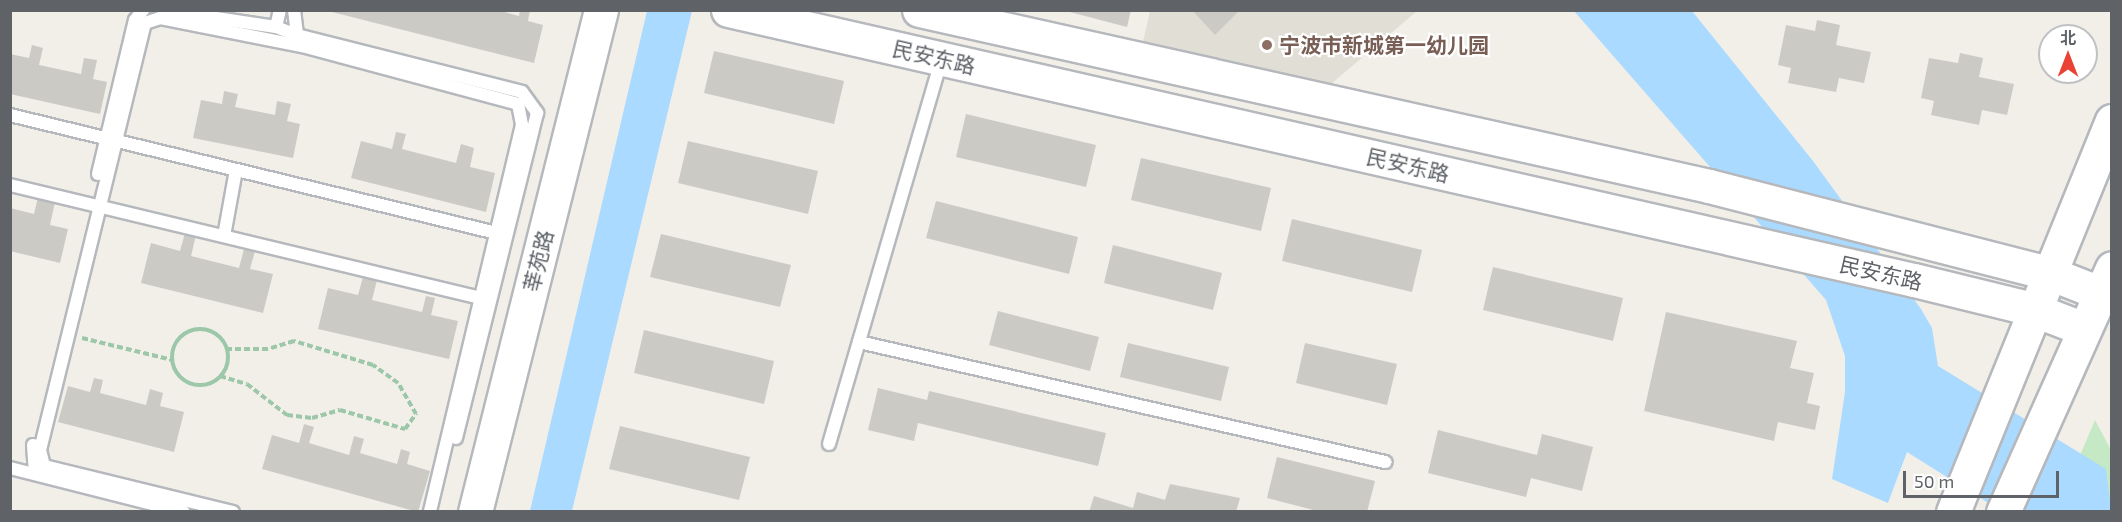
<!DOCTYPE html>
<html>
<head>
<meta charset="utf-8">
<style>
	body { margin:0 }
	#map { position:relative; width:2122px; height:522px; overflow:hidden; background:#f1efe8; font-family:"Exo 2","Noto Sans SC",sans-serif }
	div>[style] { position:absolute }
	.education>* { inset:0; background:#e1ded6 }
	.green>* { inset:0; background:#c5e8c5 }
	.water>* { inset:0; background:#aadaff }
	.building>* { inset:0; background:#cccac5 }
	.path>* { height:4px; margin-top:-2px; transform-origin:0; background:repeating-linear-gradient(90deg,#9cc7a9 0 6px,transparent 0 9px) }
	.path>.ring { margin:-2px; padding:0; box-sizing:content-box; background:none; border:4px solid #9cc7a9; border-radius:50% }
	.roads { filter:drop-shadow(2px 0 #b5b8bc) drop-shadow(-2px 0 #b5b8bc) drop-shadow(0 2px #b5b8bc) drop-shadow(0 -2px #b5b8bc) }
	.lane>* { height:12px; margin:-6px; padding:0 6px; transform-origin:6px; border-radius:6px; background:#fff }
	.secondary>* { height:33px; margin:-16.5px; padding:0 16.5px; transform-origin:16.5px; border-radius:16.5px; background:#fff }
	.dots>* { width:16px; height:16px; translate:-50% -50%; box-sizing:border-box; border:3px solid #fff; border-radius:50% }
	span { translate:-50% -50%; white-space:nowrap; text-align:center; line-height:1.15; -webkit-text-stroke:4.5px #fff; paint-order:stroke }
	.education-label { font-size:21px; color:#785e54; font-weight:700 }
	.left { translate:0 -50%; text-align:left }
	.street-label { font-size:21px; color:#5f6368 }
	.frame { position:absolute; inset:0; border:12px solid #5f6368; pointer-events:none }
	.north { position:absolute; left:2038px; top:24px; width:60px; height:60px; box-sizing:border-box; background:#fff; border:2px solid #bfc1c3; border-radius:50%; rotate:0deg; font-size:16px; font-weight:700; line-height:24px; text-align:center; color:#5f6368 }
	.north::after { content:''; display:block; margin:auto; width:21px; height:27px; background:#ea4335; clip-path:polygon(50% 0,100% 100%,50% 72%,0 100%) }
	.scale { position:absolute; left:1903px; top:471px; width:156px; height:27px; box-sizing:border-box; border:3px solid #5f6368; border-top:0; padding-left:8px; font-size:18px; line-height:21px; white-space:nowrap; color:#5f6368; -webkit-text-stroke:4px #fff; paint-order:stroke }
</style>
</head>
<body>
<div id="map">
	<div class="education">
		<i style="clip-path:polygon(1150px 11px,1417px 11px,1331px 84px,1143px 42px)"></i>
	</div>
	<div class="green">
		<i style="clip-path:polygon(2095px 420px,2111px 450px,2111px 511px,2056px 512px)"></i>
	</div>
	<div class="water">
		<i style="clip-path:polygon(647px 11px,692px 11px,572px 511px,530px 511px)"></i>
		<i style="clip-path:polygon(1574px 11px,1692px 11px,1813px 161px,1921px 309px,1932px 328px,1938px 366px,2106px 469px,2111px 511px,2001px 511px,1907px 452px,1888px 503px,1832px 479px,1845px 392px,1845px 356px,1826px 300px)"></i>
	</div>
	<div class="building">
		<i style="clip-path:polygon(324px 10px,497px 10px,519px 16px,520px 10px,530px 10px,528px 21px,543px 25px,534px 63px)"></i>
		<i style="clip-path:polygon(1062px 10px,1131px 10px,1127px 27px)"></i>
		<i style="clip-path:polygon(1192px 10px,1240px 10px,1215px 35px)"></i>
		<i style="clip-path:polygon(1817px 20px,1840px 25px,1836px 45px,1871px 52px,1864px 83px,1839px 78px,1836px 92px,1788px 83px,1791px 68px,1778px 65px,1786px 25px,1815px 31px)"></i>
		<i style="clip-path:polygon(32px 45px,43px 48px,39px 65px,81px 74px,84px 58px,97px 60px,93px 79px,107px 82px,100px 114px,10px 94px,10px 54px,29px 58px)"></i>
		<i style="clip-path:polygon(714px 51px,844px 81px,834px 124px,704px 93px)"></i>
		<i style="clip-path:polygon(1960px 53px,1983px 58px,1979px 77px,2014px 84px,2007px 115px,1982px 110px,1979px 125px,1931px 115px,1934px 101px,1921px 98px,1929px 58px,1958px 63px)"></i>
		<i style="clip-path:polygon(224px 91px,238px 94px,235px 107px,275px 115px,277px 101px,291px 104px,287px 121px,300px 124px,293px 158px,193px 138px,201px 100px,222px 104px)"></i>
		<i style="clip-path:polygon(966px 114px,1096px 145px,1086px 187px,956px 157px)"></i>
		<i style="clip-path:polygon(396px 132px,406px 134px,402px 149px,456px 163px,461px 144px,474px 148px,470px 167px,495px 173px,486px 212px,351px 178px,361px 141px,392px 149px)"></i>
		<i style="clip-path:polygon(688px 141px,818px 171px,808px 214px,678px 183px)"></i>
		<i style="clip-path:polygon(1141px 158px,1271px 188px,1261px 231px,1131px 200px)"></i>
		<i style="clip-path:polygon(38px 197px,55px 202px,50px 225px,68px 229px,60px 263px,10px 251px,10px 208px,34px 214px)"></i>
		<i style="clip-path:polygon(936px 201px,1078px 237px,1069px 274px,926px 238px)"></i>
		<i style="clip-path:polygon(1292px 219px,1422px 250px,1412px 292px,1282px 261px)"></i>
		<i style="clip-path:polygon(185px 233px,196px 235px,191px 256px,239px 268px,244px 249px,255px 251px,250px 269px,273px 274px,263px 313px,141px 283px,151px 243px,180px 251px)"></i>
		<i style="clip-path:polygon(661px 234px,791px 265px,780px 307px,650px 277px)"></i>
		<i style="clip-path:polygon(1113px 245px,1222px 273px,1213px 310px,1104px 283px)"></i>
		<i style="clip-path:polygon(1493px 267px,1623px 298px,1613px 341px,1483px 310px)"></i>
		<i style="clip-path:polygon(363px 277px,377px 280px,372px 300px,422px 312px,426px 296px,435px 298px,431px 315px,458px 321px,449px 359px,318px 329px,328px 288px,358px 295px)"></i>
		<i style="clip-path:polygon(998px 311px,1099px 337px,1090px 371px,989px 345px)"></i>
		<i style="clip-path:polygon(1666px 312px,1797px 341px,1790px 368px,1814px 373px,1807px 403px,1820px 406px,1815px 430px,1778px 422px,1774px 441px,1644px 411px)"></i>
		<i style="clip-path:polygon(644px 330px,774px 361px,764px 404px,634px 373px)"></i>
		<i style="clip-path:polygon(1128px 343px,1229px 367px,1221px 401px,1120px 377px)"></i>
		<i style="clip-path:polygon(1305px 343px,1397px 364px,1387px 405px,1296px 383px)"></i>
		<i style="clip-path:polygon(94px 378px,103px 380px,100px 393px,146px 405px,150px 389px,163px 393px,160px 406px,184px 412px,174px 452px,58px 422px,68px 386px,90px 392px)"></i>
		<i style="clip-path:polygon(878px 388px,927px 400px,929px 391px,1106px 433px,1098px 466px,918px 423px,914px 441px,868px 430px)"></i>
		<i style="clip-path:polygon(304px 424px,314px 427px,309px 443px,349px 455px,354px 436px,364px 439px,360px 453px,397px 464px,401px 449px,410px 452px,407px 464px,430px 471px,418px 512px,262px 469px,272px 435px,299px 443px)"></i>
		<i style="clip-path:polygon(620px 426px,750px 457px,739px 500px,609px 469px)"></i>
		<i style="clip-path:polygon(1438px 430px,1537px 455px,1542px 434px,1593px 447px,1582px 491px,1531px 478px,1526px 497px,1428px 473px)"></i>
		<i style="clip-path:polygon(1277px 457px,1375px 481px,1367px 512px,1321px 512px,1267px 498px)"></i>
		<i style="clip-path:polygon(1170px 484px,1240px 498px,1236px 512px,1089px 512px,1094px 496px,1133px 508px,1137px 492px,1165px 500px)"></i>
	</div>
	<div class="path">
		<i class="ring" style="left:172px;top:329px;width:52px;height:52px"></i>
		<i style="left:82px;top:338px;width:93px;rotate:13.7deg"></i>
		<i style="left:220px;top:376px;width:28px;rotate:17deg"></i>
		<i style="left:247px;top:384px;width:51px;rotate:37.8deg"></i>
		<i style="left:287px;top:415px;width:25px;rotate:7deg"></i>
		<i style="left:312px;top:418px;width:29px;rotate:-16deg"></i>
		<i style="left:340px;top:410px;width:68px;rotate:16.3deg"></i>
		<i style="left:405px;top:429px;width:19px;rotate:-54deg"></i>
		<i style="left:416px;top:414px;width:36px;rotate:-120deg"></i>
		<i style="left:398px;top:383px;width:31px;rotate:-144deg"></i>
		<i style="left:373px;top:365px;width:83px;rotate:-163.1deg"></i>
		<i style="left:294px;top:341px;width:27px;rotate:163deg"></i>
		<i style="left:268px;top:349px;width:41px;rotate:180deg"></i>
	</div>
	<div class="roads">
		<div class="lane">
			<i style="left:163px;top:10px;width:114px;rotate:8.6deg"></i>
			<i style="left:276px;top:27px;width:22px;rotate:21deg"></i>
			<i style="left:294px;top:10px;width:25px;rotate:83deg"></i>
			<i style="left:297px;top:35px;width:232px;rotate:14.2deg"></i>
			<i style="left:522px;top:92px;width:26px;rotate:54deg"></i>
			<i style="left:537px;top:113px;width:335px;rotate:104deg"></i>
			<i style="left:276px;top:27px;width:17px;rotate:-77deg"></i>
			<i style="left:10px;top:115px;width:509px;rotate:13.63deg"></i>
			<i style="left:98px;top:174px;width:158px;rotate:-76.5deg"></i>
			<i style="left:135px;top:20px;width:13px;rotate:-51deg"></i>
			<i style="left:10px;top:185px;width:492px;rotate:13.5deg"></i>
			<i style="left:224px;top:236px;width:67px;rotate:-79.7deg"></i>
			<i style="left:859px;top:342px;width:540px;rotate:12.85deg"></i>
			<i style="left:829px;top:444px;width:400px;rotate:-73.7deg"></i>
			<i style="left:33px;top:445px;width:28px;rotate:86deg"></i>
			<i style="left:10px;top:468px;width:179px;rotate:14.2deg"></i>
			<i style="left:233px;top:512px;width:195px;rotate:-166.3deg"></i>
			<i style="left:44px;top:466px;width:16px;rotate:-104deg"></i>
			<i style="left:40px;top:450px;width:440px;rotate:-76.2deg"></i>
			<i style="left:145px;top:23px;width:16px;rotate:-18deg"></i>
			<i style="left:160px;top:18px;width:145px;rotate:11.2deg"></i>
			<i style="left:302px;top:46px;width:224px;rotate:15deg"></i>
			<i style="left:518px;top:104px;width:21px;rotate:79deg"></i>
			<i style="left:522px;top:125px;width:398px;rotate:103.4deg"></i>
		</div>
		<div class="secondary">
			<i style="left:728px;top:10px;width:1216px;rotate:12.83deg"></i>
			<i style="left:1914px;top:280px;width:122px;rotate:13.8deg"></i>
			<i style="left:2032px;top:309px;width:56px;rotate:21deg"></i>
			<i style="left:919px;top:10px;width:809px;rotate:12.56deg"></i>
			<i style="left:1709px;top:186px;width:351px;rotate:14.4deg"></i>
			<i style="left:2049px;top:273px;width:55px;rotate:21.4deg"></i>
			<i style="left:475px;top:512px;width:518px;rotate:-75.91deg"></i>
			<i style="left:1953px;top:512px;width:422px;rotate:-67.9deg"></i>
			<i style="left:2003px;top:512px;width:267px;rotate:-65.9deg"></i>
		</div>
	</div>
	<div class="dots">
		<i style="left:1267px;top:45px;background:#8d6e63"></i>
	</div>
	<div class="education-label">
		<span class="left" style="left:1279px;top:45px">宁波市新城第一幼儿园</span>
	</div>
	<div class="street-label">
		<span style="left:934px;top:57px;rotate:13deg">民安东路</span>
		<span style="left:1408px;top:165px;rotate:13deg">民安东路</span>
		<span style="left:538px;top:261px;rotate:-76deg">莘苑路</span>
		<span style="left:1881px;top:273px;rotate:13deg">民安东路</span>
	</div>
	<div class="frame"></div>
	<div class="north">北</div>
	<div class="scale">50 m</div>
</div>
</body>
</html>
